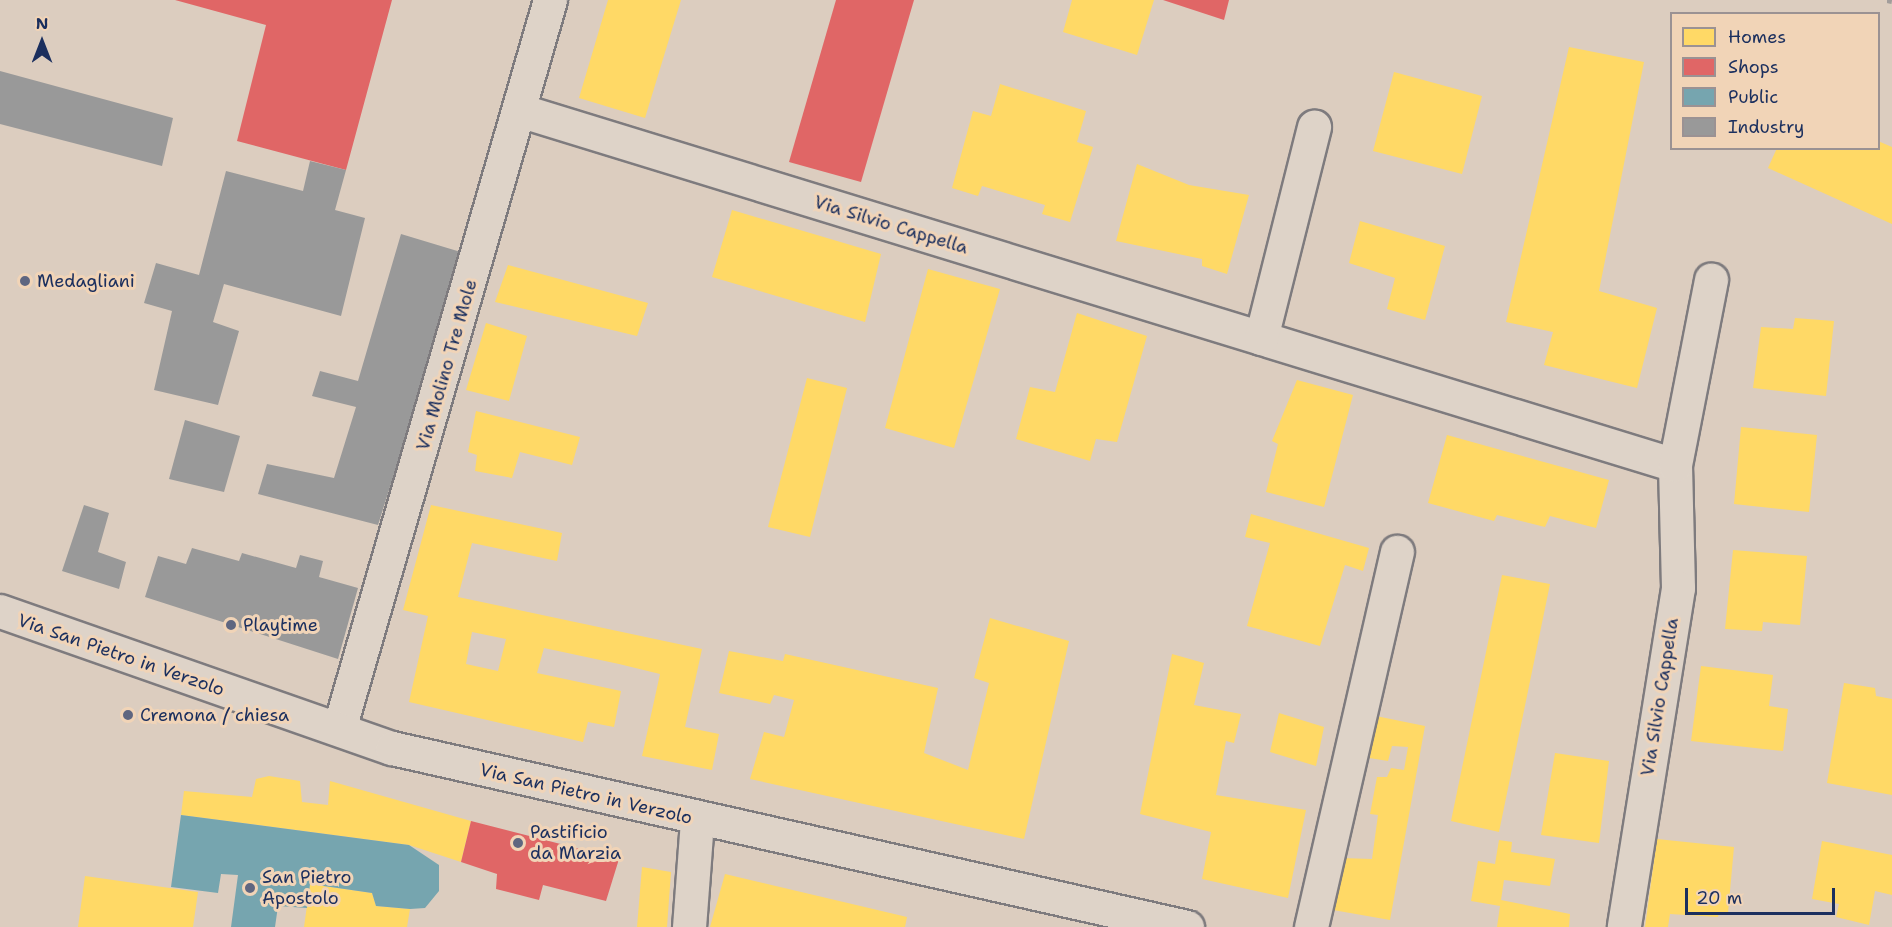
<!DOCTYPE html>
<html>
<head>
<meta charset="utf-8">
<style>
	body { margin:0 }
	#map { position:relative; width:1892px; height:927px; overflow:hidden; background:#dccdbf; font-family:"Shantell Sans",sans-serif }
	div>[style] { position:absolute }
	.homes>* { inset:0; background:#ffd966 }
	.shops>* { inset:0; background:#e06666 }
	.public>* { inset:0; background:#76a5af }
	.industry>* { inset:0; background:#999 }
	.roads { filter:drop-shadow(2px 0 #7e7b7e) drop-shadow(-2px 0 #7e7b7e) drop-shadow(0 2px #7e7b7e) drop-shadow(0 -2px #7e7b7e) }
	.minor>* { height:33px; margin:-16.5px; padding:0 16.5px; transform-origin:16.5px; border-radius:16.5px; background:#ded3c8 }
	.secondary>* { height:33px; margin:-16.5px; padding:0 16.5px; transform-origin:16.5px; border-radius:16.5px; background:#ded3c8 }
	.rail>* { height:4.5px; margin-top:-2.25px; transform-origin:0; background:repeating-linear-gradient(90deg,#a29d9b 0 9px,transparent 0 13.5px) }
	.dots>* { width:16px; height:16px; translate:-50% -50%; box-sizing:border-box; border:3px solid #f1d4b7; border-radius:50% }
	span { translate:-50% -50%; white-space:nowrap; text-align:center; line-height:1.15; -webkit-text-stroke:6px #f1d4b7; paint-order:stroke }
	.street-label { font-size:18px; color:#1b2f5e }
	.poi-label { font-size:18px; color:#1b2f5e }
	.left { translate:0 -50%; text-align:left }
	.legend { position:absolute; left:1670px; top:12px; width:210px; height:138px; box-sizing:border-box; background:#f1d4b7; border:2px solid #9b9293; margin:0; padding:8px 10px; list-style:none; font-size:18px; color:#1b2f5e }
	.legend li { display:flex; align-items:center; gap:12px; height:30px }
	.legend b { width:30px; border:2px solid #9b9293 }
	.north { position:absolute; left:12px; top:12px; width:60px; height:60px; -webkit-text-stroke:4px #f1d4b7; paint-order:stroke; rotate:0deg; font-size:16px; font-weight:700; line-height:24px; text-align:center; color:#1b2f5e }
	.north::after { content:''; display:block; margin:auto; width:21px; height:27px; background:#1b2f5e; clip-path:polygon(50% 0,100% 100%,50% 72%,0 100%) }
	.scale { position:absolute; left:1685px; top:888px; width:150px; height:27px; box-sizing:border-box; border:3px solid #1b2f5e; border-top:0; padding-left:8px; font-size:18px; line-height:21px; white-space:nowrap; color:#1b2f5e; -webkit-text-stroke:4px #f1d4b7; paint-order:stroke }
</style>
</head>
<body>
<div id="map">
	<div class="homes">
		<i style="clip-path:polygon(608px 0,681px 0,645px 118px,579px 98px)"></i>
		<i style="clip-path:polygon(1072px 0,1154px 0,1137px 55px,1063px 32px)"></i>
		<i style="clip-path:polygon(1569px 47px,1644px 62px,1599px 291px,1657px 308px,1637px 388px,1544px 365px,1553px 332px,1506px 322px)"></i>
		<i style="clip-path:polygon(1394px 72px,1482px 96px,1462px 174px,1373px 151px)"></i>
		<i style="clip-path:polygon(1000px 84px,1086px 111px,1077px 142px,1093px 147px,1070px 222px,1042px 214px,1045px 205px,982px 186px,978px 196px,952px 188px,973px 111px,991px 116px)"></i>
		<i style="clip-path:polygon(1878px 141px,1892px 147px,1892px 224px,1768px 168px,1777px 148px,1878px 148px)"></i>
		<i style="clip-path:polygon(1137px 164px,1189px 185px,1249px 195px,1227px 274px,1202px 266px,1202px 259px,1116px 241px)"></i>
		<i style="clip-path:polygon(732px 210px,881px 254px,865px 322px,712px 277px)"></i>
		<i style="clip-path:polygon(1360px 221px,1445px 246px,1425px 320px,1387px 309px,1395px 278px,1349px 263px)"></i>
		<i style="clip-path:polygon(508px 265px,648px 303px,637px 336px,495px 302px)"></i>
		<i style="clip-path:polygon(928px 269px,1000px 289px,954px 448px,885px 428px)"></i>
		<i style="clip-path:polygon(1077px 313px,1147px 336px,1117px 442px,1096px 439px,1090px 461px,1016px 439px,1030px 387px,1055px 392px)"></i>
		<i style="clip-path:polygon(1795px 318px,1834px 321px,1826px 396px,1753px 388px,1761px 327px,1793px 329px)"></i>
		<i style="clip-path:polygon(486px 323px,527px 336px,509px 401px,466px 390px)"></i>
		<i style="clip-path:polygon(807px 378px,847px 388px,810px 537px,768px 527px)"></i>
		<i style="clip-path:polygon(1297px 380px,1353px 395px,1324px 507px,1266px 492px,1278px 444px,1272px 441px)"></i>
		<i style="clip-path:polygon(476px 411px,580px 437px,572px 465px,520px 452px,512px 478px,475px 471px,477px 455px,468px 452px)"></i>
		<i style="clip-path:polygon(1741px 427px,1817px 435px,1809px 512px,1734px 504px)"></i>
		<i style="clip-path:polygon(1447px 435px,1609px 480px,1596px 528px,1550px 516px,1545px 527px,1497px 515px,1494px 521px,1428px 503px)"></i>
		<i style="clip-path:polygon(evenodd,431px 505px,562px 533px,557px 561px,472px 543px,458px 597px,702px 649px,685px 727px,719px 734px,712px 770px,642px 756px,660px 674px,619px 664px,544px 648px,537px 673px,621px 691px,614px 727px,588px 722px,583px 742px,409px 702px,428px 616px,403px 610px,431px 505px,472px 632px,506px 639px,498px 671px,466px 664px,472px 632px)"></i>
		<i style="clip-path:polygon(1251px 514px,1369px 548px,1363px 571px,1345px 565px,1320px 646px,1247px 626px,1270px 543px,1245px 537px)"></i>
		<i style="clip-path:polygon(1733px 550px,1807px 556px,1800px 625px,1763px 622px,1762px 631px,1725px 629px)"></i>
		<i style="clip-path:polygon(1502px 575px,1550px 584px,1499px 832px,1451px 821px)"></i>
		<i style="clip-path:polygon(990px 618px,1069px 641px,1024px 839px,750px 779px,764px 732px,784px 737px,794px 700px,774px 695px,770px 704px,719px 693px,729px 651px,783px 661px,785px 654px,938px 688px,924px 753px,968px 770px,989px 683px,974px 678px)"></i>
		<i style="clip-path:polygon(1172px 654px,1204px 663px,1194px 705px,1241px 714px,1234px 743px,1226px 741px,1216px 795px,1306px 810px,1288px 898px,1202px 879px,1211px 832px,1140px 814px)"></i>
		<i style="clip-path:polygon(1701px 666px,1773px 675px,1769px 706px,1788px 709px,1783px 751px,1691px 741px)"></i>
		<i style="clip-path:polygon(1844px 683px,1875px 688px,1876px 696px,1892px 699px,1892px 795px,1827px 783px)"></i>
		<i style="clip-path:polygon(1279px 713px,1324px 727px,1316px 766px,1270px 752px)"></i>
		<i style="clip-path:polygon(1371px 715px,1425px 726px,1390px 920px,1333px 910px,1341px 858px,1372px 859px,1378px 815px,1370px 814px,1377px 777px,1387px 777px,1391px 768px,1404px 770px,1408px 747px,1392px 746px,1388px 761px,1363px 757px)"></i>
		<i style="clip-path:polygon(1555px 753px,1609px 761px,1599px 843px,1541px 835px)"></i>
		<i style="clip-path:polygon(269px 776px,300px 781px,302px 802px,328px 805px,330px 781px,471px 821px,461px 862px,409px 845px,181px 815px,184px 791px,252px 797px,256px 779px)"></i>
		<i style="clip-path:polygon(1657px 839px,1734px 847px,1728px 913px,1719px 912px,1718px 917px,1670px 914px,1668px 927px,1645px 927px)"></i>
		<i style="clip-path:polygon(1499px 840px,1512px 842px,1511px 852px,1555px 859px,1550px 886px,1504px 880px,1501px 900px,1570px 914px,1569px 927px,1497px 927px,1500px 906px,1471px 901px,1478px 861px,1495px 864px)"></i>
		<i style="clip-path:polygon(1822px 841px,1892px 855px,1892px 895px,1875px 891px,1869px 925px,1836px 917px,1839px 904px,1812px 899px)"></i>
		<i style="clip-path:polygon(642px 867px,671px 872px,667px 927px,637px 927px)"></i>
		<i style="clip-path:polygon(725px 874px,907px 917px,905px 927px,710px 927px)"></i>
		<i style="clip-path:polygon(85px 876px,198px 892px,193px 927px,78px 927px)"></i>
		<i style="clip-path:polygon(310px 884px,372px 893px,376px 906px,410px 909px,407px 927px,304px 927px)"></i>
	</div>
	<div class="shops">
		<i style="clip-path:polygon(175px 0,392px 0,346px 170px,237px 141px,266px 25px)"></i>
		<i style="clip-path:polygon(836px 0,914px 0,861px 182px,789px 162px)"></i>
		<i style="clip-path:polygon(1163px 0,1229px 0,1224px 20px)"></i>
		<i style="clip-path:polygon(471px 821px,619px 859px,606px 901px,543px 885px,539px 900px,496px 889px,497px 874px,461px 862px)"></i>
	</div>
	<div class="public">
		<i style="clip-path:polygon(181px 815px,409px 845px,439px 865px,439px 891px,425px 908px,410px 909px,376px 906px,372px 893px,310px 884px,307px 908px,278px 906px,275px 927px,231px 927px,238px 875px,221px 874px,218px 893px,171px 887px)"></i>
	</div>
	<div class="industry">
		<i style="clip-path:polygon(0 71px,173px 118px,162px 166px,0 124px)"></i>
		<i style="clip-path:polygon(310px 161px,346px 170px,335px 210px,365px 218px,341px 316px,224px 284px,213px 322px,239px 331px,218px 405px,154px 390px,172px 311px,144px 303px,156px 263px,199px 275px,226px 171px,303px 191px)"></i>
		<i style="clip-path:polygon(401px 234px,464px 253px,378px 525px,258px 494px,267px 464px,334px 478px,356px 407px,312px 396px,320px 371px,358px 381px)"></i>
		<i style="clip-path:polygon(185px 420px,240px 436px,224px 492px,169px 479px)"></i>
		<i style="clip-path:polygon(84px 505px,109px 513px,98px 552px,126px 562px,119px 589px,62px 571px)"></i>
		<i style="clip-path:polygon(192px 548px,239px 561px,242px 553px,296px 568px,300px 555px,323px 561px,319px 577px,358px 588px,338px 659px,145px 597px,158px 556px,186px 564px)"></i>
	</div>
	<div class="roads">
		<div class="minor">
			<i style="left:522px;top:111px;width:1206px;rotate:17.07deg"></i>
			<i style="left:1675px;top:465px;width:123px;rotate:88.6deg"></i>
			<i style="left:1678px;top:588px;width:343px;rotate:99.1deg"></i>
			<i style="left:1261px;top:338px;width:218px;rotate:-75.9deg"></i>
			<i style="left:1675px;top:465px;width:189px;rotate:-79deg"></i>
			<i style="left:339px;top:729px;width:759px;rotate:-73.86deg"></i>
			<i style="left:689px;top:927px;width:107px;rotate:-85.7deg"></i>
			<i style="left:1311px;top:927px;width:385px;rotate:-77.1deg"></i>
		</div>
		<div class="secondary">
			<i style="left:0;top:611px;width:415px;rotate:19.3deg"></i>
			<i style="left:392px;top:748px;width:815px;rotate:12.69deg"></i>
		</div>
	</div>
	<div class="rail">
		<i style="left:1887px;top:0;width:5px;rotate:11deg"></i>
	</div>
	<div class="dots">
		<i style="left:25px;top:281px;background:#5f6680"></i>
		<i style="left:231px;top:625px;background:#5f6680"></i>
		<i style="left:128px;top:715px;background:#5f6680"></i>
		<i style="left:518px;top:843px;background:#5f6680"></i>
		<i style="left:250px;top:888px;background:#5f6680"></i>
	</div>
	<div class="street-label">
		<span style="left:891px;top:225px;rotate:17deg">Via Silvio Cappella</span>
		<span style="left:447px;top:365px;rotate:-74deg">Via Molino Tre Mole</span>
		<span style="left:121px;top:655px;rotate:19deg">Via San Pietro in Verzolo</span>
		<span style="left:1660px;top:697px;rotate:-81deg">Via Silvio Cappella</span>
		<span style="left:586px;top:794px;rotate:13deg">Via San Pietro in Verzolo</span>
	</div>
	<div class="poi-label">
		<span class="left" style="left:37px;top:281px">Medagliani</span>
		<span class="left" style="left:243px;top:625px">Playtime</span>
		<span class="left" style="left:140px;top:715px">Cremona / chiesa</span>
		<span class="left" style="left:530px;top:843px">Pastificio<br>da Marzia</span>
		<span class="left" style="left:262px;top:888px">San Pietro<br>Apostolo</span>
	</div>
	<ul class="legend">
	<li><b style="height:16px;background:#ffd966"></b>Homes</li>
	<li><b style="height:16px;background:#e06666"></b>Shops</li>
	<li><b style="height:16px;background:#76a5af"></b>Public</li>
	<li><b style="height:16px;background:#999"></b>Industry</li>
	</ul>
	<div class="north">N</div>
	<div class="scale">20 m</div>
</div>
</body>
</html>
